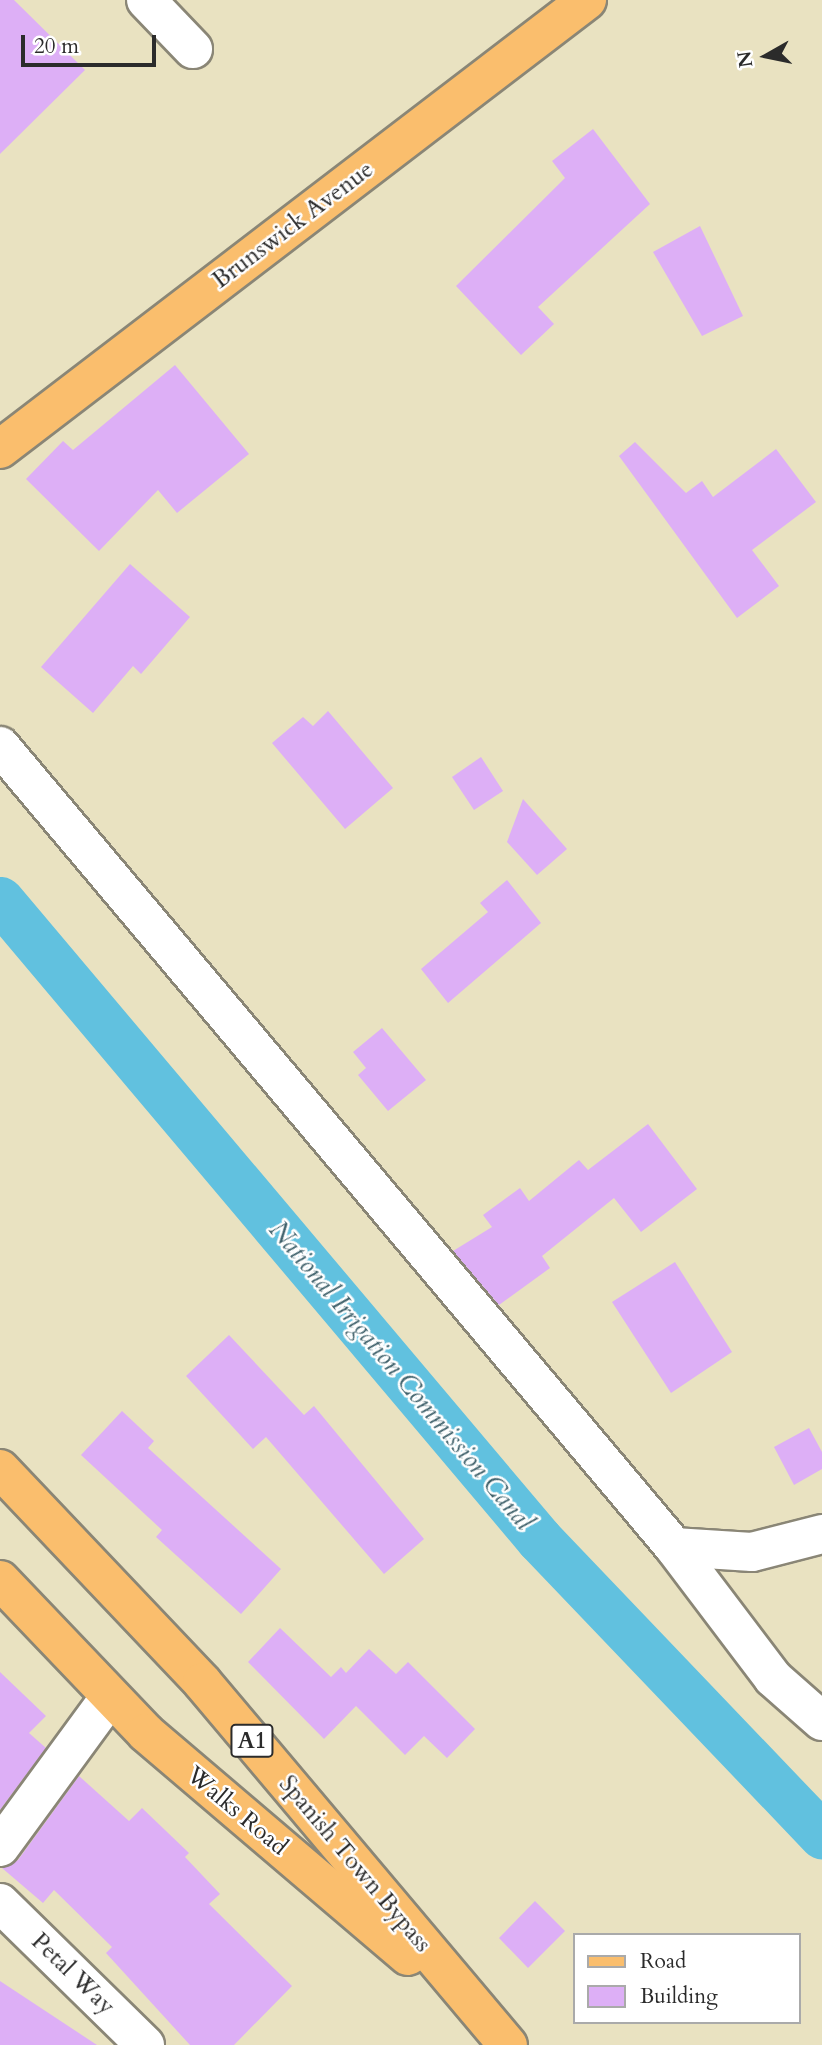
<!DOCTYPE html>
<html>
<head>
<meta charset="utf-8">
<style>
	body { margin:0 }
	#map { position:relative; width:822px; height:2045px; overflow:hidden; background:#e9e2c1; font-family:Cardo,serif }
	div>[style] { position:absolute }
	.canal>* { height:47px; margin:-23.5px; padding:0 23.5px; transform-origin:23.5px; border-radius:23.5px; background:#61c1df }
	.building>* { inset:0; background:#ddaff6 }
	.roads { filter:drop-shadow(2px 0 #8a8676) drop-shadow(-2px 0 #8a8676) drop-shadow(0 2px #8a8676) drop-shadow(0 -2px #8a8676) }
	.minor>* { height:38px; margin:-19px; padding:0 19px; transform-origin:19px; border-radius:19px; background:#fff }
	.major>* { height:38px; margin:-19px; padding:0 19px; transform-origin:19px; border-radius:19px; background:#fabe6d }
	span { translate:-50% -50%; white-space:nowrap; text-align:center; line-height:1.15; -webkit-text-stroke:5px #fff; paint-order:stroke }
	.shield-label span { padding:2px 5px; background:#fff; border:2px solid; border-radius:5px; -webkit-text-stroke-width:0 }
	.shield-label { font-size:23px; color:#2b2b2b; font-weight:700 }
	.street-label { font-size:24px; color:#2b2b2b }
	.water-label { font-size:26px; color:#3e606a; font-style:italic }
	.legend { position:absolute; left:573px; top:1933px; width:228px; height:91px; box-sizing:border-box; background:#fff; border:2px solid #aaa; margin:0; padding:9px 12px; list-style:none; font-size:21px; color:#2b2b2b }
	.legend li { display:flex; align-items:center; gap:14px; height:35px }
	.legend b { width:35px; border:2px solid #aaa }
	.north { position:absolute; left:731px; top:21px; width:70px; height:70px; -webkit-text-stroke:5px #fff; paint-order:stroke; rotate:261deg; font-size:19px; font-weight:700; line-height:28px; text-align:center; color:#2b2b2b }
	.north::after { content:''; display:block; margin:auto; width:24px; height:32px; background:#2b2b2b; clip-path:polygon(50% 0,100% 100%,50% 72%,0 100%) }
	.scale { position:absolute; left:21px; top:35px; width:135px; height:32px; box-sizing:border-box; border:4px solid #2b2b2b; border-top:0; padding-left:9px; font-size:21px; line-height:24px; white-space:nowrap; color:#2b2b2b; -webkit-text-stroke:5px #fff; paint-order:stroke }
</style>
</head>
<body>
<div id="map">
	<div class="canal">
		<i style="left:0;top:900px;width:836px;rotate:49.85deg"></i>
		<i style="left:539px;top:1539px;width:410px;rotate:46.3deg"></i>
	</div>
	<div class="building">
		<i style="clip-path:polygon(0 0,14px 0,85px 70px,0 154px)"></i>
		<i style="clip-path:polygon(593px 129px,650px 204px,538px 307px,554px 324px,521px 355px,456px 286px,565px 178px,552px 161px)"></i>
		<i style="clip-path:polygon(700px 226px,743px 316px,702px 336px,653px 252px)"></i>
		<i style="clip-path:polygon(175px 365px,249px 454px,177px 513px,158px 490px,99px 551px,26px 479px,63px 441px,73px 450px)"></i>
		<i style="clip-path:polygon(635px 442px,686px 493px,702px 481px,713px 497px,776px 449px,816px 502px,752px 550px,779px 586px,737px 618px,619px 456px)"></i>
		<i style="clip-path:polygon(130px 564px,190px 617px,141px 674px,133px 666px,93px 713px,41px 667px)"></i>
		<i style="clip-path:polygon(328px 711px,393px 788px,345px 829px,272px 743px,303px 717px,313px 726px)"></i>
		<i style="clip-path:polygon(481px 757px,503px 791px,474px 810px,452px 777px)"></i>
		<i style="clip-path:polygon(523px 799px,567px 849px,537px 875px,507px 842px)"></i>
		<i style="clip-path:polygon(507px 880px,541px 923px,448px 1003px,421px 969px,488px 912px,480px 903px)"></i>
		<i style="clip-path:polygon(382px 1028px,426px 1080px,388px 1111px,358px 1075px,366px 1068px,353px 1052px)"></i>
		<i style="clip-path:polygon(648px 1124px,697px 1189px,641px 1232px,614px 1198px,542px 1256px,550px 1268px,499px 1305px,453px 1251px,492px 1227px,483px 1215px,520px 1188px,529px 1201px,579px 1160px,588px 1170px)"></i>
		<i style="clip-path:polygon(675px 1262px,732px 1352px,671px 1393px,612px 1302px)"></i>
		<i style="clip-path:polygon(229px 1335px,304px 1415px,314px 1406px,424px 1539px,384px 1574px,266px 1437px,253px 1449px,186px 1376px)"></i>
		<i style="clip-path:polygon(122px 1411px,154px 1441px,148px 1448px,281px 1569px,241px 1614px,156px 1537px,162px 1530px,81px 1455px)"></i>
		<i style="clip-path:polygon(809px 1428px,822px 1452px,822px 1469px,794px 1485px,774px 1447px)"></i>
		<i style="clip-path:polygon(280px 1628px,331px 1677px,341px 1667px,346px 1673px,369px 1649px,396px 1674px,408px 1662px,475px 1729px,447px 1758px,424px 1736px,405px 1755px,356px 1706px,324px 1739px,248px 1662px)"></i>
		<i style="clip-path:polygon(0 1672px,46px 1716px,29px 1733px,46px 1748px,0 1810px)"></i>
		<i style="clip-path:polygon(79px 1776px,129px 1821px,142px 1808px,189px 1853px,185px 1857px,220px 1894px,209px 1904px,292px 1986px,234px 2045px,190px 2045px,106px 1953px,112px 1947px,54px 1890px,43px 1903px,2px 1868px,18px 1860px)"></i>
		<i style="clip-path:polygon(535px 1901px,565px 1931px,528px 1968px,499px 1938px)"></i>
		<i style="clip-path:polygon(0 1981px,97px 2045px,0 2045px)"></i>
	</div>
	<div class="roads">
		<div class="minor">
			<i style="left:146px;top:0;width:68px;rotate:46.2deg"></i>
			<i style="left:0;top:746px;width:1047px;rotate:49.92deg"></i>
			<i style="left:674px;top:1547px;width:164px;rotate:52.9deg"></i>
			<i style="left:773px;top:1678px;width:65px;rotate:41.3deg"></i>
			<i style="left:674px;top:1547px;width:78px;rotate:3.7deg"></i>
			<i style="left:752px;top:1552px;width:72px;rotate:-14.4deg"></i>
			<i style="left:0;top:1847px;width:185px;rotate:-53.8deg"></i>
			<i style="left:0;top:1903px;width:203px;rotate:44.4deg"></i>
		</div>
		<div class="major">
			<i style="left:0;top:449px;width:739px;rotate:-37.41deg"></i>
			<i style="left:0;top:1469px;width:294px;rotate:46.5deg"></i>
			<i style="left:202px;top:1682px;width:475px;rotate:49.9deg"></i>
			<i style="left:0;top:1580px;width:211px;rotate:46.3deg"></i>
			<i style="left:146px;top:1733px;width:344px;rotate:40.4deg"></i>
		</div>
	</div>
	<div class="shield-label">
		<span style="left:252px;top:1741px">A1</span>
	</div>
	<div class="street-label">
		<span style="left:293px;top:225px;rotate:-37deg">Brunswick Avenue</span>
		<span style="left:237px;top:1811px;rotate:40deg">Walks Road</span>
		<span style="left:355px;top:1864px;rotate:50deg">Spanish Town Bypass</span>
		<span style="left:73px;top:1974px;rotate:44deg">Petal Way</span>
	</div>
	<div class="water-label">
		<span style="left:401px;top:1376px;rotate:50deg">National Irrigation Commission Canal</span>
	</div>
	<ul class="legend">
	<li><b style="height:9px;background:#fabe6d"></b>Road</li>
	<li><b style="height:19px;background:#ddaff6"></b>Building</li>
	</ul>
	<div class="north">N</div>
	<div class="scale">20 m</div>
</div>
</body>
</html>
